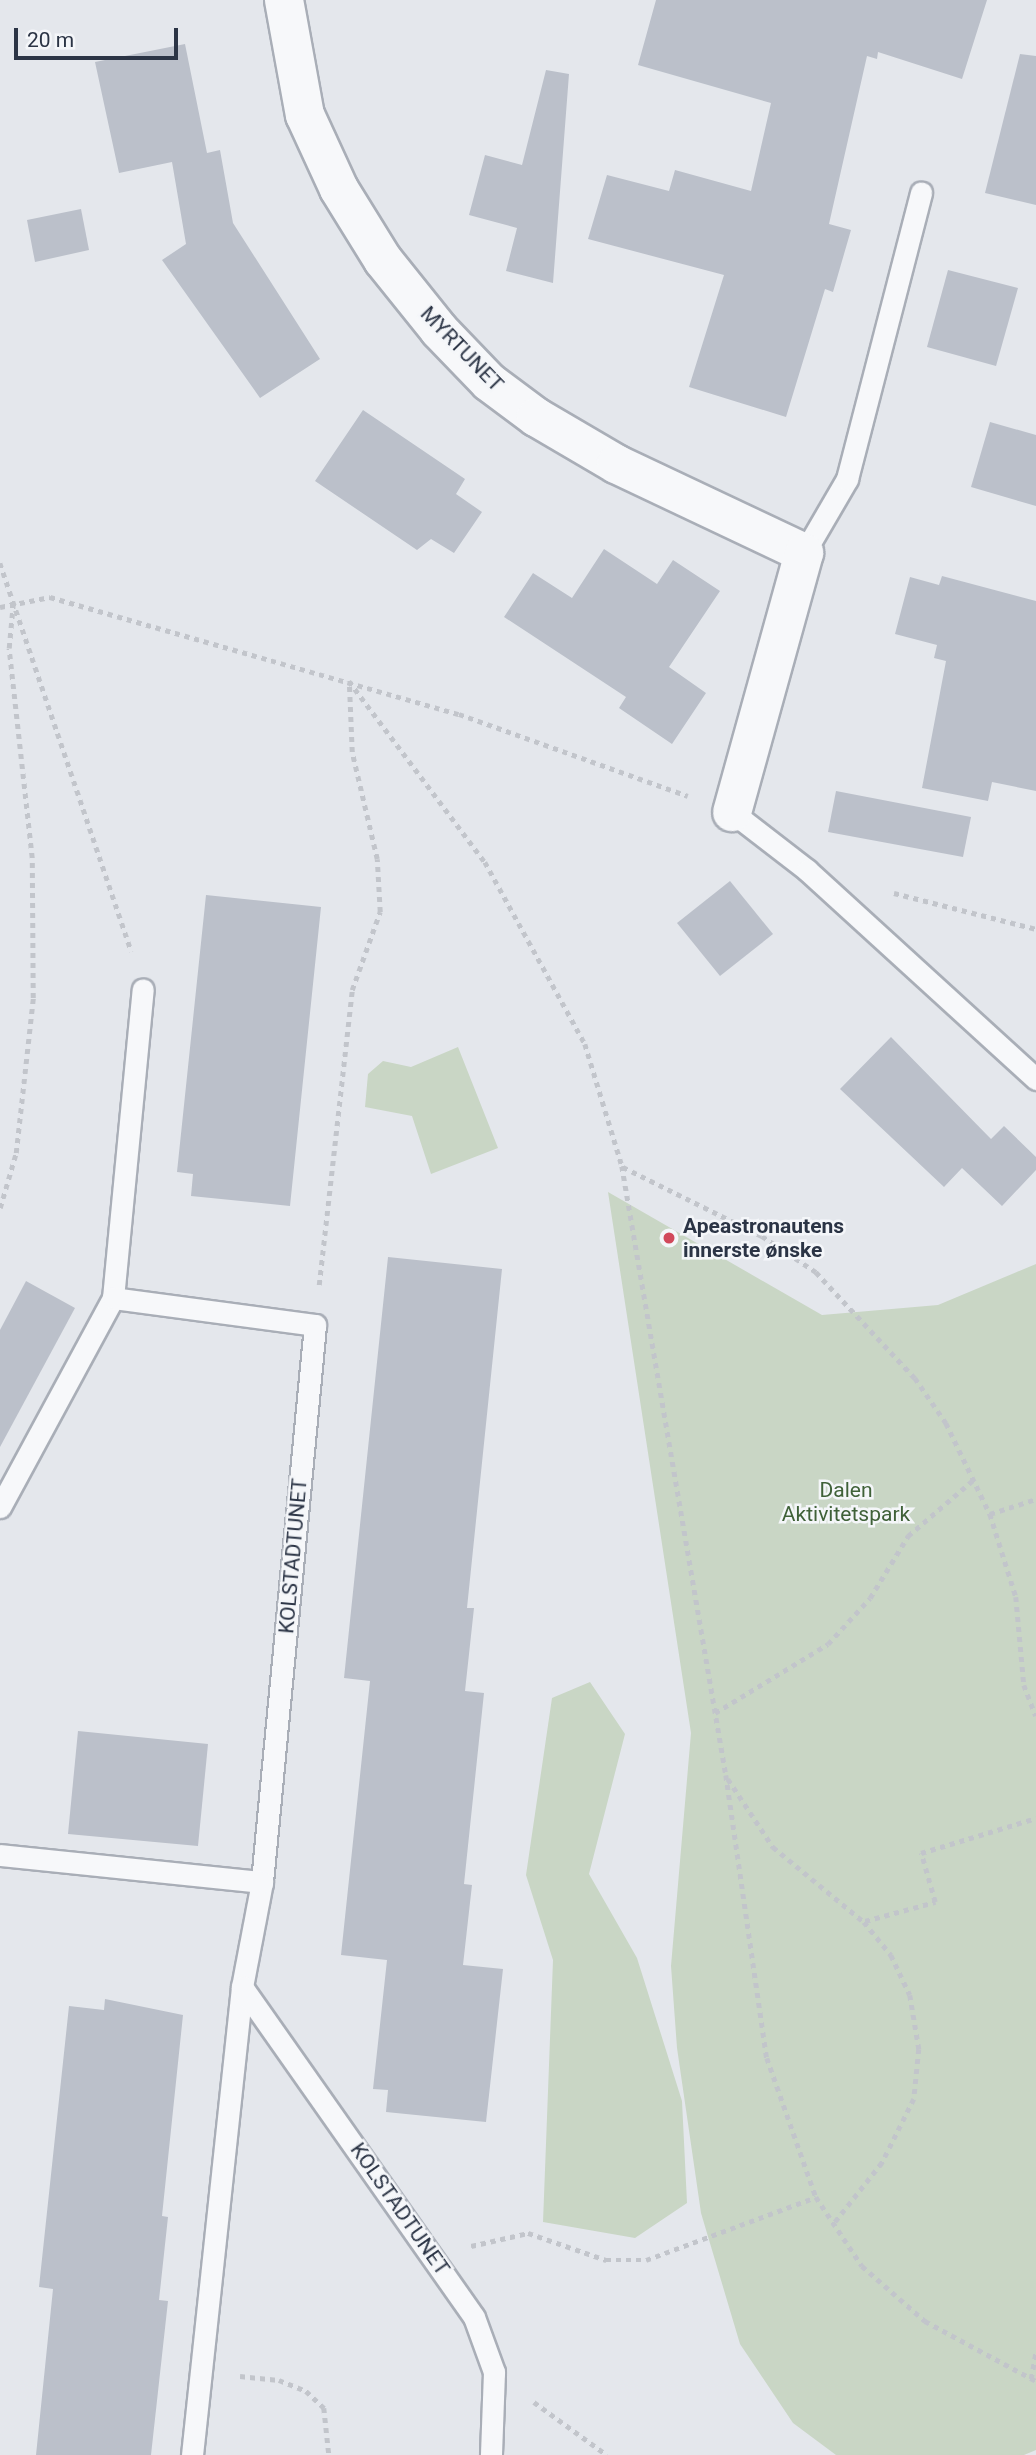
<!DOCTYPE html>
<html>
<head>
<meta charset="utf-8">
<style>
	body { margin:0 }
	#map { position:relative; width:1036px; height:2455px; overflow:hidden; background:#e4e7ec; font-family:Roboto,sans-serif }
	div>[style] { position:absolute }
	.green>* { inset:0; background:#c9d6c5 }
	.building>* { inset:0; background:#bbc0ca }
	.path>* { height:4.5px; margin-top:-2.25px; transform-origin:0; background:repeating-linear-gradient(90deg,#c2c5cb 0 5px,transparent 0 10px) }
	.roads { filter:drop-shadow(2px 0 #a9aeb7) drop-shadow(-2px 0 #a9aeb7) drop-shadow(0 2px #a9aeb7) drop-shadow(0 -2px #a9aeb7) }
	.service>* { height:21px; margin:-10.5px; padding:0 10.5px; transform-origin:10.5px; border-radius:10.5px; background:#f7f8fa }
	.minor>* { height:38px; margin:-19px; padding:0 19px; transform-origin:19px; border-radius:19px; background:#f7f8fa }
	.dots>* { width:19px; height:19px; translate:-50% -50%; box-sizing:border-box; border:4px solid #f4f6f9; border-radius:50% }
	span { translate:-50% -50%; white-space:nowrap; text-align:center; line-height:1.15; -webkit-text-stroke:5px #f4f6f9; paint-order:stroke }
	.street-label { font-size:21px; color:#2b3445 }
	.poi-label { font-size:21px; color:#2b3445; font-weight:700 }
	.left { translate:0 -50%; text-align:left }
	.park-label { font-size:21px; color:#3f6138 }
	.scale { position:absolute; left:14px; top:28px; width:164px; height:32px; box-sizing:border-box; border:4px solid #2b3445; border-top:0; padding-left:9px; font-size:21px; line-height:24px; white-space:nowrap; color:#2b3445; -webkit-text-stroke:5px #f4f6f9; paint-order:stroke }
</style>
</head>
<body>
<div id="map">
	<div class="green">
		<i style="clip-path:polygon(458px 1047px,498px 1148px,431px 1174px,412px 1116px,365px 1107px,368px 1074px,383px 1061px,411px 1067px)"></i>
		<i style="clip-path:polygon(608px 1192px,822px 1315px,938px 1305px,1036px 1264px,1036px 2450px,1024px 2455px,836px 2455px,793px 2423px,740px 2344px,701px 2213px,677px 2048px,671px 1966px,691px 1733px)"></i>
		<i style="clip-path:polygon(590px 1682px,625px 1734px,589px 1874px,637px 1958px,682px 2101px,687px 2203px,635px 2238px,543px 2222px,553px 1960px,526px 1875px,552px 1698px)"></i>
	</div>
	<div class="building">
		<i style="clip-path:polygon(656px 0,987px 0,962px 79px,878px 52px,877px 59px,867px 56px,829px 224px,851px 230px,833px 292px,825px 289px,786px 417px,689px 387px,724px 275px,588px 239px,607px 175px,669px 191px,675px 170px,751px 191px,771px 103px,638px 65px)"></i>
		<i style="clip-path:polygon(185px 44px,207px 153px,220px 150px,233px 223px,320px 359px,260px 398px,162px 260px,186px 244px,172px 162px,119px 173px,106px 113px,95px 62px)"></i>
		<i style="clip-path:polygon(1020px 54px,1036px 56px,1036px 205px,985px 193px)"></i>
		<i style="clip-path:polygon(546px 70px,569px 74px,553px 283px,506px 271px,517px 228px,469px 215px,485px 155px,522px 165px)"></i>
		<i style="clip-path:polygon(81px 209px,89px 250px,35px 262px,27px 220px)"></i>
		<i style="clip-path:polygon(948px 270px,1018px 288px,996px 366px,927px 347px)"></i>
		<i style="clip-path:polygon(363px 410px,465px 479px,456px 494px,482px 512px,454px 553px,431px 539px,417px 550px,315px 481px)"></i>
		<i style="clip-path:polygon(990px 422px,1036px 435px,1036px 506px,971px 487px)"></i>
		<i style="clip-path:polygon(604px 549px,657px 584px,673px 560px,720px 591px,669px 667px,706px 693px,672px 744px,619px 708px,626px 697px,504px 617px,533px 573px,572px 598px)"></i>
		<i style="clip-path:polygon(942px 576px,1036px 601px,1036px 791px,992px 782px,988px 801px,922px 788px,946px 661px,934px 658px,937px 645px,895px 634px,910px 577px,939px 585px)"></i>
		<i style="clip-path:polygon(836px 791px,971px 817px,963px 857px,828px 832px)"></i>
		<i style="clip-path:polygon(730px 881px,773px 934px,720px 976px,677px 923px)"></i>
		<i style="clip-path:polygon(206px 895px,321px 907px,290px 1206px,191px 1196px,193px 1174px,177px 1172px)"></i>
		<i style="clip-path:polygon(891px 1037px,991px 1139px,1004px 1126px,1036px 1157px,1036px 1170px,1002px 1206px,962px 1168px,944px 1187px,840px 1089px)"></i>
		<i style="clip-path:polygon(388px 1257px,502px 1269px,467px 1608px,474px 1608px,465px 1691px,484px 1693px,464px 1884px,472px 1885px,463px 1965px,503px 1969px,486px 2122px,386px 2112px,388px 2090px,373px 2089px,387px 1960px,341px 1955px,370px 1681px,344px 1678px)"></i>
		<i style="clip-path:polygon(26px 1281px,75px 1308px,0 1447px,0 1330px)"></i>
		<i style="clip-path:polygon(78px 1731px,208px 1744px,198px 1846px,68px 1834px)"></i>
		<i style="clip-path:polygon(105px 1999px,183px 2015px,162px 2216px,168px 2217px,159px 2300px,168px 2301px,151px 2455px,36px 2455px,53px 2289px,39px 2287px,69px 2006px,104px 2010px)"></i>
	</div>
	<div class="path">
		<i style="left:0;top:563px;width:410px;rotate:71.3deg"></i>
		<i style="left:0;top:607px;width:51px;rotate:-11.3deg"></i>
		<i style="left:50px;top:597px;width:425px;rotate:16deg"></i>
		<i style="left:459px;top:714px;width:243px;rotate:19.7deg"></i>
		<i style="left:894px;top:893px;width:146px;rotate:14.2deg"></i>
		<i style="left:623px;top:1167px;width:155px;rotate:26.4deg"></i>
		<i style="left:762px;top:1236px;width:65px;rotate:33.7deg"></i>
		<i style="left:816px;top:1272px;width:145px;rotate:47deg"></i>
		<i style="left:915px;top:1378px;width:55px;rotate:55.4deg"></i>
		<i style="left:946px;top:1423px;width:101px;rotate:64.2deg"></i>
		<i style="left:990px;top:1514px;width:87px;rotate:72.6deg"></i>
		<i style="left:1016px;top:1597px;width:88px;rotate:84.8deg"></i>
		<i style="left:1024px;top:1685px;width:33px;rotate:69deg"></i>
		<i style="left:0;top:1208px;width:57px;rotate:-73.8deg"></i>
		<i style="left:16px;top:1153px;width:156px;rotate:-83.7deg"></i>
		<i style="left:33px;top:998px;width:140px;rotate:-90.4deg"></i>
		<i style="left:32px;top:858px;width:211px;rotate:-96.3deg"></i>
		<i style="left:9px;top:648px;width:44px;rotate:-84.8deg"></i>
		<i style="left:319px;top:1285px;width:297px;rotate:-83.6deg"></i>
		<i style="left:352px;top:990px;width:83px;rotate:-70.3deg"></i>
		<i style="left:380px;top:912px;width:53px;rotate:-93.2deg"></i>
		<i style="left:377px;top:859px;width:110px;rotate:-103.2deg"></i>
		<i style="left:352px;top:752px;width:71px;rotate:-92.4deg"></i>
		<i style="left:349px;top:681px;width:226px;rotate:53.1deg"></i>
		<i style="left:485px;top:862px;width:208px;rotate:61.2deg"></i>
		<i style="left:585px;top:1044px;width:127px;rotate:73.1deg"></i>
		<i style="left:622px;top:1166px;width:618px;rotate:80.31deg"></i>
		<i style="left:726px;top:1775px;width:286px;rotate:81.8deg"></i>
		<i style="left:767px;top:2058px;width:147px;rotate:70.6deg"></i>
		<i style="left:816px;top:2197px;width:83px;rotate:56.3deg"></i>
		<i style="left:862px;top:2266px;width:84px;rotate:41.1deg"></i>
		<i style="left:925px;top:2321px;width:126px;rotate:28.4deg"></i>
		<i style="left:990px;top:1514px;width:48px;rotate:-18.1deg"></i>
		<i style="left:715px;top:1713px;width:132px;rotate:-31.4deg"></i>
		<i style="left:828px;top:1644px;width:62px;rotate:-47.6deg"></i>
		<i style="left:870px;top:1598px;width:73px;rotate:-58.5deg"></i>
		<i style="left:908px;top:1536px;width:86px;rotate:-40.7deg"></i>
		<i style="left:728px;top:1779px;width:82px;rotate:56.5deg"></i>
		<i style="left:773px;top:1847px;width:118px;rotate:39.5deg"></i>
		<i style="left:864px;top:1922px;width:43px;rotate:50.7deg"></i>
		<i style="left:891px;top:1955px;width:44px;rotate:64.6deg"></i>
		<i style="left:910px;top:1995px;width:55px;rotate:80.5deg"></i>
		<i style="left:919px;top:2049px;width:50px;rotate:95.7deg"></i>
		<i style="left:914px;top:2099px;width:72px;rotate:116.6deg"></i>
		<i style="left:882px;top:2163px;width:80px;rotate:128.4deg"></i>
		<i style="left:865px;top:1921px;width:73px;rotate:-15.2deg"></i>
		<i style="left:935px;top:1902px;width:51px;rotate:-105.9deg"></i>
		<i style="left:921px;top:1853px;width:120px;rotate:-16.9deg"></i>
		<i style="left:471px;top:2246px;width:58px;rotate:-12.8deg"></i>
		<i style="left:528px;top:2233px;width:83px;rotate:19.1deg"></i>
		<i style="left:606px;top:2260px;width:40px"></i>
		<i style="left:646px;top:2260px;width:181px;rotate:-20.3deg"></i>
		<i style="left:240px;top:2376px;width:39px;rotate:6deg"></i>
		<i style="left:279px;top:2380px;width:29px;rotate:22deg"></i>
		<i style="left:306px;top:2391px;width:25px;rotate:43deg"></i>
		<i style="left:324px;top:2408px;width:47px;rotate:83.9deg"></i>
		<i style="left:1031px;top:2379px;width:29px;rotate:-80deg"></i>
		<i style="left:534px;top:2402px;width:90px;rotate:36deg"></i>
	</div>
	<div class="roads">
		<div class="service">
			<i style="left:804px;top:553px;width:86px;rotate:-59.8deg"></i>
			<i style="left:847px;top:479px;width:296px;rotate:-75.5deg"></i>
			<i style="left:732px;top:812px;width:95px;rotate:37.7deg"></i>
			<i style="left:807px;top:870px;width:310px;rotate:42.4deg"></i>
			<i style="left:113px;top:1298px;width:310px;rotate:-84.5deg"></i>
			<i style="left:0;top:1507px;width:238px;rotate:-61.6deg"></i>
			<i style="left:113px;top:1298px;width:204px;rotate:7.6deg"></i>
			<i style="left:315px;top:1325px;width:560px;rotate:95.44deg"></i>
			<i style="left:262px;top:1882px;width:107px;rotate:100.8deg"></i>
			<i style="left:242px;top:1987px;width:471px;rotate:96.1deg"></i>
			<i style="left:0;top:1855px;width:263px;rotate:5.9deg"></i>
			<i style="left:242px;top:1987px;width:403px;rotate:54.9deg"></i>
			<i style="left:474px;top:2317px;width:59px;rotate:70deg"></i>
			<i style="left:494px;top:2372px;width:83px;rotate:92.1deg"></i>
		</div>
		<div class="minor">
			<i style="left:284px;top:0;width:117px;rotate:79.7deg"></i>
			<i style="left:305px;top:115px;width:81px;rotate:65.3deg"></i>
			<i style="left:339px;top:189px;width:84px;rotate:58.2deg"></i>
			<i style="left:383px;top:260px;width:90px;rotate:51.3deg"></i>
			<i style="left:439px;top:330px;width:72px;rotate:46.1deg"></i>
			<i style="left:489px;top:382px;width:59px;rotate:36.7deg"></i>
			<i style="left:536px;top:417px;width:93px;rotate:30.4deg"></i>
			<i style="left:616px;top:464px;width:208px;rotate:25.3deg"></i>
			<i style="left:804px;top:553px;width:269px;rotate:105.5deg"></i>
		</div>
	</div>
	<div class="dots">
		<i style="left:669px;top:1238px;background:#d1495b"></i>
	</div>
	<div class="street-label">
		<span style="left:462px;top:349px;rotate:46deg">MYRTUNET</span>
		<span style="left:293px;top:1556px;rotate:-85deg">KOLSTADTUNET</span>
		<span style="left:400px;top:2209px;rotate:55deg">KOLSTADTUNET</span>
	</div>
	<div class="poi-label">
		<span class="left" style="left:683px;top:1238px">Apeastronautens<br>innerste ønske</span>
	</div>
	<div class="park-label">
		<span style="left:846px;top:1502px">Dalen<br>Aktivitetspark</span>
	</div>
	<div class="scale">20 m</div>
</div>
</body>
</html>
